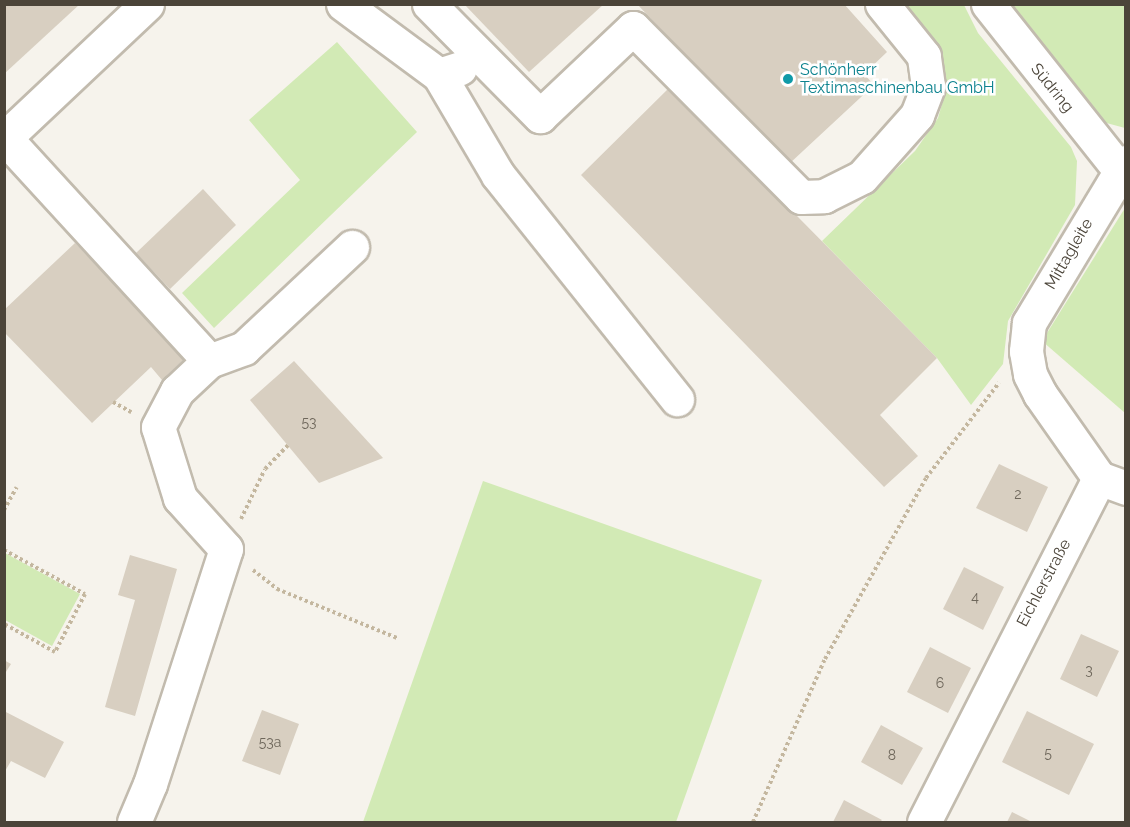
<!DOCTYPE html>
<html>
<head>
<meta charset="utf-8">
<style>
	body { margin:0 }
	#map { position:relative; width:1130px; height:827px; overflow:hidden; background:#f6f3ec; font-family:Raleway,sans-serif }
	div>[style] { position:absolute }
	.green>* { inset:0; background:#d2eab5 }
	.building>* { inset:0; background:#d8cfc1 }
	.path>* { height:4px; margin-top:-2px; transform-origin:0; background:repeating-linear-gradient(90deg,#c4b79f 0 3px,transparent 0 6px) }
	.roads { filter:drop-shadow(2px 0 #c2bbae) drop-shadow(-2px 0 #c2bbae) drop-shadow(0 2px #c2bbae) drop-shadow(0 -2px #c2bbae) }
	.minor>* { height:33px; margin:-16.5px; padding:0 16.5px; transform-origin:16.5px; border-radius:16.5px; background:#fff }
	.dots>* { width:16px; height:16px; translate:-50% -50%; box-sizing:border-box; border:3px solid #fff; border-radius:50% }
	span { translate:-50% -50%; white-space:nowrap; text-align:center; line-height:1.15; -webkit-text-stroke:5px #fff; paint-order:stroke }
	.number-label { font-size:14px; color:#6e675b }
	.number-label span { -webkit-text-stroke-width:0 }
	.culture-label { font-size:16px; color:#0d838f }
	.left { translate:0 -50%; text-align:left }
	.street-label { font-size:16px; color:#4b4439 }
	.frame { position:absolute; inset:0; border:6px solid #4b4439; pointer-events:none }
</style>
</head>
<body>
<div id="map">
	<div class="green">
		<i style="clip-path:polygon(901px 5px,964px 5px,978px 33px,1071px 147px,1077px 161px,1075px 205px,1008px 321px,1003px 364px,971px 405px,937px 358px,822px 241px,915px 151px,938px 118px,944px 97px,943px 73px,936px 52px)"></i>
		<i style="clip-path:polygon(1005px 5px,1125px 5px,1125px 128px,1099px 121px)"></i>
		<i style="clip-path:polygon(337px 42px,417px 132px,214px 328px,182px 293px,300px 180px,249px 120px)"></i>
		<i style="clip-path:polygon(1125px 208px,1125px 413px,1042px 341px)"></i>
		<i style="clip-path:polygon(483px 481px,762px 580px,676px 822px,363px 822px)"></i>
		<i style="clip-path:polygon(5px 553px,80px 594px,52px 646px,5px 620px)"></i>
	</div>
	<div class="building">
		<i style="clip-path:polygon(4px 4px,80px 4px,4px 74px)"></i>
		<i style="clip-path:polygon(464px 4px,604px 4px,529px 72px)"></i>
		<i style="clip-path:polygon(637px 4px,844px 4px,887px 52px,864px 74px,874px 85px,789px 164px)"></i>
		<i style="clip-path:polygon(670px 87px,937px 358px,880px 415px,918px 456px,884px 487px,581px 175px)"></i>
		<i style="clip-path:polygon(203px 189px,236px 225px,170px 289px,136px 253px)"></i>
		<i style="clip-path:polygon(75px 243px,185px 358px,162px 380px,151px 367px,92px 423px,4px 332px,4px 310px)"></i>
		<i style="clip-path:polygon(294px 361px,383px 458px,319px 483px,250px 400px)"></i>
		<i style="clip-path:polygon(999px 464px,1048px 487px,1027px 532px,976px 508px)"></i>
		<i style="clip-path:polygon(130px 555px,177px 569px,135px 716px,105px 707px,135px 600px,118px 595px)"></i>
		<i style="clip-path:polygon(964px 567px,1004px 587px,983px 630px,943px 609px)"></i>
		<i style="clip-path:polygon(1081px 634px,1119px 651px,1097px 697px,1060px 679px)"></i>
		<i style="clip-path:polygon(930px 647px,971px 668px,948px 713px,907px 692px)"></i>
		<i style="clip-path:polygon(4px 660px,11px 664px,4px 675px)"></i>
		<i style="clip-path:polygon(262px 710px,299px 724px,280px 775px,242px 761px)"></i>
		<i style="clip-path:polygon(4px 711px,64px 742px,45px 778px,11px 761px,4px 773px)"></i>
		<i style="clip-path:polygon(1027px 711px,1094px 744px,1069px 795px,1002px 762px)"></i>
		<i style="clip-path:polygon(881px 725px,923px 748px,902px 785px,861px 762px)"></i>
		<i style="clip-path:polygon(844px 800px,882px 820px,880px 822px,833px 822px)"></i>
		<i style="clip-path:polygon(1012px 812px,1032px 822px,1007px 822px)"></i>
	</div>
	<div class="path">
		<i style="left:113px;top:402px;width:21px;rotate:29deg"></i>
		<i style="left:4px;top:510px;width:26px;rotate:-61deg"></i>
		<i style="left:241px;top:519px;width:55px;rotate:-64.4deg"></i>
		<i style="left:265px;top:469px;width:35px;rotate:-46deg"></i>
		<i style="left:4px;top:550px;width:92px;rotate:28.5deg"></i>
		<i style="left:85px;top:594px;width:65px;rotate:117.3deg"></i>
		<i style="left:55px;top:652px;width:58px;rotate:-151.2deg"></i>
		<i style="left:253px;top:570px;width:31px;rotate:38deg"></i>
		<i style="left:277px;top:589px;width:130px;rotate:22.2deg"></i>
		<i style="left:753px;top:822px;width:178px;rotate:-66.2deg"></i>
		<i style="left:825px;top:659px;width:207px;rotate:-60.8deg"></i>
		<i style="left:926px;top:478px;width:120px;rotate:-52.5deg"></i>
	</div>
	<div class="roads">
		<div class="minor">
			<i style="left:147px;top:4px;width:195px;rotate:136.7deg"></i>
			<i style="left:5px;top:138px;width:302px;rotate:47.5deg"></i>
			<i style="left:343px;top:4px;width:119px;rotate:36.5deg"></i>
			<i style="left:439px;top:75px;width:22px;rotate:-18deg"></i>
			<i style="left:429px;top:4px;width:158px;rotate:45.3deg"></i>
			<i style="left:540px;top:116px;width:128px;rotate:-43.4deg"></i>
			<i style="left:633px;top:28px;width:238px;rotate:45.2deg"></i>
			<i style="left:801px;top:197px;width:23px;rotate:-2deg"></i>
			<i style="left:824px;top:196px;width:42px;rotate:-26.6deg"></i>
			<i style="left:862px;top:177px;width:83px;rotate:-48.4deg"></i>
			<i style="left:917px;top:115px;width:31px;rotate:-69deg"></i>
			<i style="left:928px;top:86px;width:30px;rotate:-98deg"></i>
			<i style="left:924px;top:56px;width:67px;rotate:-128.9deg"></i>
			<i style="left:988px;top:4px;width:211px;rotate:51.6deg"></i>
			<i style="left:439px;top:75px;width:116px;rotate:59.5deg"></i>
			<i style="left:498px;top:175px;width:287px;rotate:51.4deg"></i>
			<i style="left:1099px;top:478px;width:29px;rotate:20deg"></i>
			<i style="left:134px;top:822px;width:41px;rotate:-67.2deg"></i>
			<i style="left:150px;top:784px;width:247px;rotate:-72.1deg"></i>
			<i style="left:226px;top:549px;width:69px;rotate:-132deg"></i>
			<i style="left:180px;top:498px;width:74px;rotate:-107.2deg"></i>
			<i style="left:158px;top:427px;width:41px;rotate:-62.2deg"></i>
			<i style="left:177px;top:391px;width:44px;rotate:-43.2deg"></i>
			<i style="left:209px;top:361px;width:37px;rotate:-20deg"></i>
			<i style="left:244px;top:348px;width:148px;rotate:-43.1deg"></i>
			<i style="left:924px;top:822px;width:386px;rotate:-63deg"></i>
			<i style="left:1099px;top:478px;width:103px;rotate:-125.1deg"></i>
			<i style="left:1040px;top:394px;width:22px;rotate:-117deg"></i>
			<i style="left:1030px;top:374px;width:23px;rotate:-100deg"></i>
			<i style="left:1026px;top:351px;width:28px;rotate:-84deg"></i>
			<i style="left:1029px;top:323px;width:188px;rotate:-58.9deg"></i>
		</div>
	</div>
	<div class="dots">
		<i style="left:788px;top:79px;background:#0f9aa8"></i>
	</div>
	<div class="number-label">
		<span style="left:309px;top:422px">53</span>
		<span style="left:1018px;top:494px">2</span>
		<span style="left:975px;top:597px">4</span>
		<span style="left:1089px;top:670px">3</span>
		<span style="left:940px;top:683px">6</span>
		<span style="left:270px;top:742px">53a</span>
		<span style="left:1048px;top:753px">5</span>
		<span style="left:892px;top:755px">8</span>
	</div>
	<div class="culture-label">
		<span class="left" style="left:800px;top:79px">Schönherr<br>Textimaschinenbau GmbH</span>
	</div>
	<div class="street-label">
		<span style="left:1052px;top:88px;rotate:51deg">Südring</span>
		<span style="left:1069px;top:254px;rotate:-60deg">Mittagleite</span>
		<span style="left:1044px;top:583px;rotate:-62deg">Eichlerstraße</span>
	</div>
	<div class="frame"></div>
</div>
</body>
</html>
